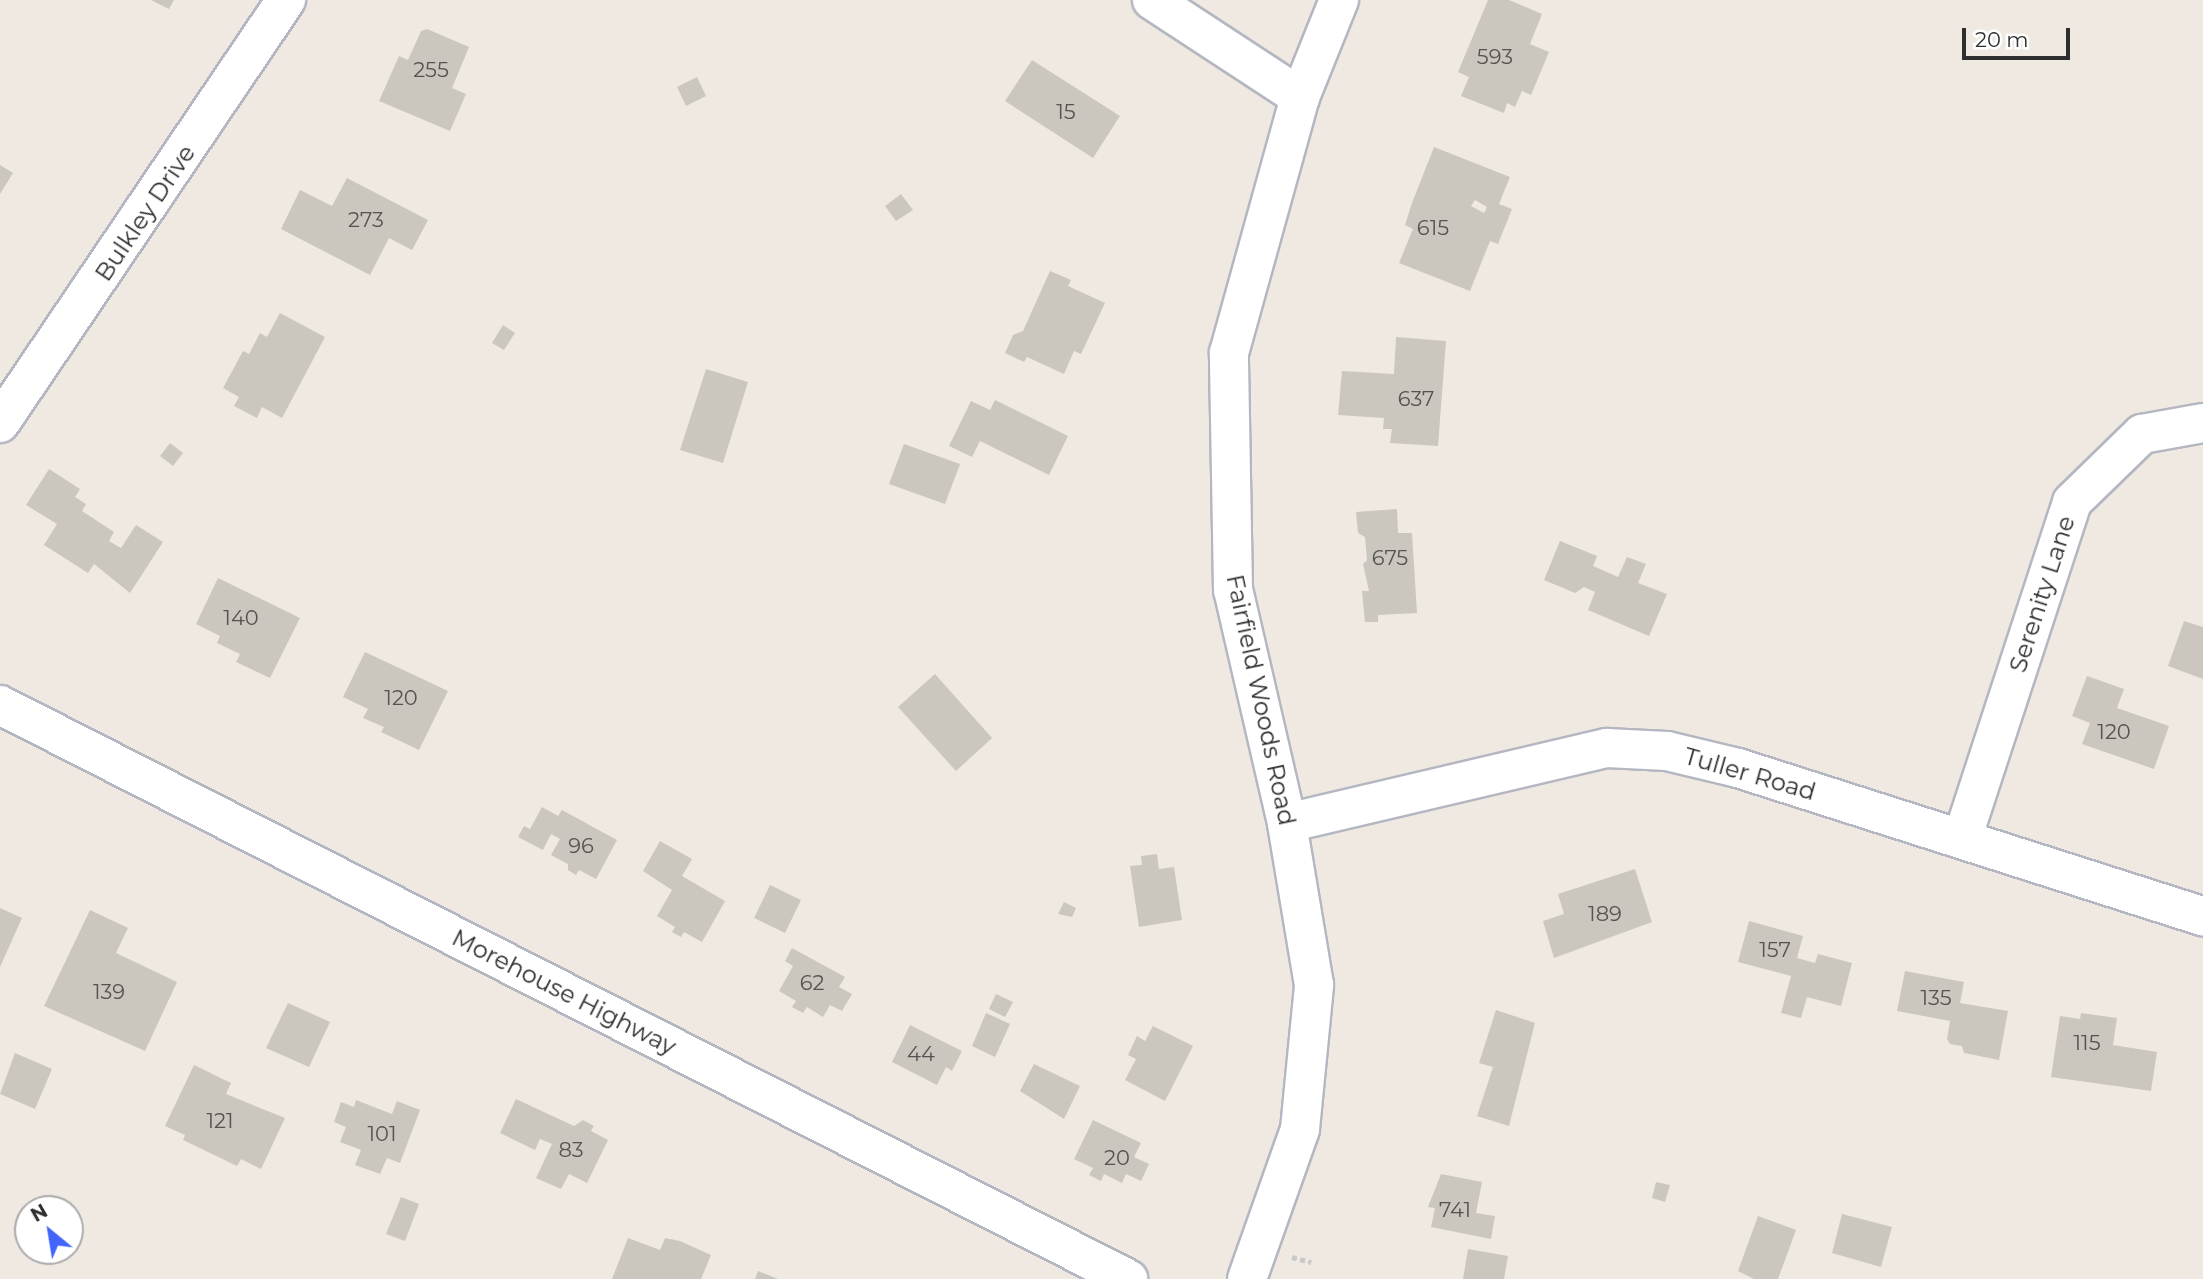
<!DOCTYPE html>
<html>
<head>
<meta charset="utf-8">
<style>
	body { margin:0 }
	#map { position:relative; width:2203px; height:1279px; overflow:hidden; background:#efe9e1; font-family:Montserrat,sans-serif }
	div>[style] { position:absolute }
	.building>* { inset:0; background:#cbc7bf }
	.path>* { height:4.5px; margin-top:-2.25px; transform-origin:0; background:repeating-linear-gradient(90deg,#c9c9c9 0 5px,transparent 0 8.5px) }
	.roads { filter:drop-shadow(2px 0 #b4b7c1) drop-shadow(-2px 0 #b4b7c1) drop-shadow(0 2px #b4b7c1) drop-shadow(0 -2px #b4b7c1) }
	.street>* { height:38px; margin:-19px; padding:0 19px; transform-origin:19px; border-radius:19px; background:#fff }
	.secondary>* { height:38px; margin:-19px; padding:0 19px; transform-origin:19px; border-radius:19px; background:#fff }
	span { translate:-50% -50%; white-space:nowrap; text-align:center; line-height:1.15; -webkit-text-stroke:5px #fff; paint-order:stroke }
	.number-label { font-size:21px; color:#555452 }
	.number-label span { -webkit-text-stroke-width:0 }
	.street-label { font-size:24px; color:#2e2e2e }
	.north { position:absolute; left:14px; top:1195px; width:70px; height:70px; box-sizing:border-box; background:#fff; border:2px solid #ababab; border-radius:50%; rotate:330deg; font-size:19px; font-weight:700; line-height:28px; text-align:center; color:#2e2e2e }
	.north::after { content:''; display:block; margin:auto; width:24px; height:32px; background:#4264fb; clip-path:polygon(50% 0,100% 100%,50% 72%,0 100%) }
	.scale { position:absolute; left:1962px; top:28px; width:108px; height:32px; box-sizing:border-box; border:4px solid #2e2e2e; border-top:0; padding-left:9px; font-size:21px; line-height:24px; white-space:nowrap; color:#2e2e2e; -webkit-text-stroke:5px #fff; paint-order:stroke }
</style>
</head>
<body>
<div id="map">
	<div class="building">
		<i style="clip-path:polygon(151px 0,174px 0,169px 9px)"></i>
		<i style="clip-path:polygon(1488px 0,1509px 0,1542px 14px,1530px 44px,1549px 52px,1531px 95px,1522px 91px,1515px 107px,1507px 103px,1504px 113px,1461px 96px,1469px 77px,1458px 72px)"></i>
		<i style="clip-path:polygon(427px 29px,469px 47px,452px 88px,466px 94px,450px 131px,379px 101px,399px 56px,408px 60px,421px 31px)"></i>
		<i style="clip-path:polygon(1032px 60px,1120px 116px,1093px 158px,1005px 101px)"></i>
		<i style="clip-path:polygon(697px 77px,706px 96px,686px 106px,677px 87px)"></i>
		<i style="clip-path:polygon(evenodd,1434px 147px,1510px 177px,1499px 204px,1512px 209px,1498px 244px,1490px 241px,1470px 291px,1399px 263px,1413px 229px,1405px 225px,1412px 203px,1434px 147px,1475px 200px,1487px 207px,1484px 213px,1471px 206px,1475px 200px)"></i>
		<i style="clip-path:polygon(0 165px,13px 173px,0 194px)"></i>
		<i style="clip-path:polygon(347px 178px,428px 220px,412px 250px,389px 238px,370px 275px,281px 229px,300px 190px,332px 206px)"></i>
		<i style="clip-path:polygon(901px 194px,913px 210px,896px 221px,885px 206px)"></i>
		<i style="clip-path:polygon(1050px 271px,1071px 280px,1068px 286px,1105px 303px,1081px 354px,1074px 351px,1064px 374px,1027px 357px,1024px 362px,1005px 353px,1013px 335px,1023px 331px)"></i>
		<i style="clip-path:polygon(280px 313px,325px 337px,282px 418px,262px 407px,257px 418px,234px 406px,239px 397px,223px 388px,243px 351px,249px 354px,260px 333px,267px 337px)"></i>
		<i style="clip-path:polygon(503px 325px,515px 333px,504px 350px,492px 343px)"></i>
		<i style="clip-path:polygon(1396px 337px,1446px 341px,1438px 446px,1390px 443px,1392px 429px,1383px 429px,1384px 418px,1338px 415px,1342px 371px,1394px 374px)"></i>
		<i style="clip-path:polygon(706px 369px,748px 382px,723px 463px,680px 450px)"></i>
		<i style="clip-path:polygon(995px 400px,1068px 436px,1049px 475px,980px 441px,972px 457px,949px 446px,971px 401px,990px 410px)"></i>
		<i style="clip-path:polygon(170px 443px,183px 453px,173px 466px,160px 456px)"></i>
		<i style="clip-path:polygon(904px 444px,960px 464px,945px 504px,889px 484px)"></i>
		<i style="clip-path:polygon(49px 469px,80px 489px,75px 497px,86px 504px,82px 511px,114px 532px,109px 541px,121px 548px,136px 525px,163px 542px,130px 593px,94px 564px,88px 573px,44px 545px,57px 524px,26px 505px)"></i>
		<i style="clip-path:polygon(1397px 509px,1398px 533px,1412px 533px,1417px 613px,1378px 615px,1378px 622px,1365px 622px,1362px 591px,1369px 591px,1363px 564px,1367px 560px,1365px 537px,1358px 533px,1356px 512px)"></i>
		<i style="clip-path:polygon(1560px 541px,1597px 556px,1593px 566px,1618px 577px,1627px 557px,1646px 564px,1638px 583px,1667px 594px,1649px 636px,1588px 610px,1595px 592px,1584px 587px,1575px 593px,1544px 580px)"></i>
		<i style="clip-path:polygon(218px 578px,300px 618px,270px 678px,236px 662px,240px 654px,217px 643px,220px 636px,196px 624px)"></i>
		<i style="clip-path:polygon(2184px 621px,2203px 627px,2203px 679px,2168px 666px)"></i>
		<i style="clip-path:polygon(365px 652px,448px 691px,419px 750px,381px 732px,384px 727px,363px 718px,368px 709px,343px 697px)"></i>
		<i style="clip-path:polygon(935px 674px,992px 738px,956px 771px,898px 707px)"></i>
		<i style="clip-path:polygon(2087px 676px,2124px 689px,2117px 708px,2169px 726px,2154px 769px,2082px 744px,2090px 723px,2072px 716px)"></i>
		<i style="clip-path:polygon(542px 807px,558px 816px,562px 810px,617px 840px,596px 879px,579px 870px,576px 875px,568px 870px,568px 864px,551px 855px,560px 839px,551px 834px,543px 850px,518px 837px,524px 826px,530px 829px)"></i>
		<i style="clip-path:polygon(660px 841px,692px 859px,682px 876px,725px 901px,702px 942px,684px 932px,681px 937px,672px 932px,675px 927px,657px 916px,672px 890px,643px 871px)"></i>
		<i style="clip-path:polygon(1157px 854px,1159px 869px,1174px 867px,1182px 920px,1139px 927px,1130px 866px,1142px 865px,1141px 856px)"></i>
		<i style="clip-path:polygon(1635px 869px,1652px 922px,1554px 958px,1543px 921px,1564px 914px,1558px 894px)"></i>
		<i style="clip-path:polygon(770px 885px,801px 900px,785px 933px,754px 918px)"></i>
		<i style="clip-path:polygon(1064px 902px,1076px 908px,1072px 917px,1058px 914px)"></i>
		<i style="clip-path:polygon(0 908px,22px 918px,0 967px)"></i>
		<i style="clip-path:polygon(90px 910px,128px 928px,116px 953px,177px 982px,145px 1051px,44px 1006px)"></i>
		<i style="clip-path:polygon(1749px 921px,1803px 936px,1797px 958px,1815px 963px,1818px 954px,1852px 963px,1841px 1006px,1807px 997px,1801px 1018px,1781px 1013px,1791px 976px,1738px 962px)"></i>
		<i style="clip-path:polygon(792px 948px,845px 977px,839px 987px,852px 994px,842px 1011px,830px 1005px,823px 1017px,807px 1007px,803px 1013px,792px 1007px,796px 1001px,779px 991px,793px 966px,785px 961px)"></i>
		<i style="clip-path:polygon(1905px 971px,1964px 982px,1960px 1003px,2008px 1011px,1999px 1060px,1964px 1053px,1962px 1046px,1950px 1044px,1947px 1039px,1950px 1021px,1897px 1011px)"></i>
		<i style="clip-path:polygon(996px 994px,1013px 1002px,1005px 1017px,989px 1009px)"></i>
		<i style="clip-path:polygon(288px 1003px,330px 1022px,309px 1067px,266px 1048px)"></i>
		<i style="clip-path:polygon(1496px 1010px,1535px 1023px,1509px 1126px,1477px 1116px,1493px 1067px,1479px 1063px)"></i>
		<i style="clip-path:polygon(986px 1013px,1010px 1024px,995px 1057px,972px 1046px)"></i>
		<i style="clip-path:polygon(2081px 1013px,2117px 1018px,2113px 1045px,2157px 1052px,2151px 1091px,2051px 1077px,2060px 1016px,2080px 1019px)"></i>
		<i style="clip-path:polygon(910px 1025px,962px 1051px,952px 1071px,946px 1067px,937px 1085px,892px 1062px)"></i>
		<i style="clip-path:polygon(1153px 1026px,1193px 1046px,1165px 1101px,1125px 1080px,1136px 1059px,1128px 1055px,1137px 1036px,1145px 1041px)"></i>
		<i style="clip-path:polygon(15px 1053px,52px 1069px,35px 1109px,0 1094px)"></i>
		<i style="clip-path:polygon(1034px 1064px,1080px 1086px,1064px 1119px,1020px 1091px)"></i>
		<i style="clip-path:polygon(194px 1065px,231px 1083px,226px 1094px,285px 1118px,261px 1169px,241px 1159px,237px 1166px,183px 1140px,185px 1135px,165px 1126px)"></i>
		<i style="clip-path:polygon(516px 1099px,574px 1126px,583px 1120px,594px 1126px,591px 1131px,608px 1140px,587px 1183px,569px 1174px,561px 1189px,536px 1178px,552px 1144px,540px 1139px,535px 1150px,500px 1133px)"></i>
		<i style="clip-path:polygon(356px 1100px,392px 1114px,397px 1101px,420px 1110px,400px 1163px,387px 1158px,380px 1174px,355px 1165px,361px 1150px,340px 1142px,346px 1127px,334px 1122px,341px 1102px,354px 1107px)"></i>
		<i style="clip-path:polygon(1093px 1120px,1141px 1143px,1134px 1157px,1149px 1164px,1141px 1181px,1126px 1174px,1122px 1183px,1104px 1174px,1101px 1181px,1089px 1175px,1093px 1168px,1074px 1159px)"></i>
		<i style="clip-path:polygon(1441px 1174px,1482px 1182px,1476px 1213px,1495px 1216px,1491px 1239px,1431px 1227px,1435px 1208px,1428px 1207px)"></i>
		<i style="clip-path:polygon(1656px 1182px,1670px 1185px,1665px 1202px,1652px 1198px)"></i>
		<i style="clip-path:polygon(401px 1197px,419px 1204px,405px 1241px,386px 1234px)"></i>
		<i style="clip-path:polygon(1842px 1214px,1892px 1227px,1881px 1267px,1832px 1253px)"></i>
		<i style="clip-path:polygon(1758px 1216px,1796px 1230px,1778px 1279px,1754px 1279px,1738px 1271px)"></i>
		<i style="clip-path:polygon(628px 1238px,660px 1250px,665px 1238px,680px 1241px,711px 1255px,701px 1279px,612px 1279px)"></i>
		<i style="clip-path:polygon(1468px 1249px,1508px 1256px,1504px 1279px,1463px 1279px)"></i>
		<i style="clip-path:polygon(758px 1271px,778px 1279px,755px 1279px)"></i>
	</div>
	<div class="path">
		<i style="left:1292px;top:1257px;width:20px;rotate:15deg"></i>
	</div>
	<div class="roads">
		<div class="street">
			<i style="left:1152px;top:0;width:177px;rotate:33.2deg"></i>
			<i style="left:0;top:423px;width:511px;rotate:-55.94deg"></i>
			<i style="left:1287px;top:823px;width:329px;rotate:-13.2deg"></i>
			<i style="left:1607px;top:748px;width:60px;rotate:2.9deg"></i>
			<i style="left:1667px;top:751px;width:73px;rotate:13.5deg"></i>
			<i style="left:1738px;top:768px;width:488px;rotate:17.7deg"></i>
			<i style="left:1962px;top:839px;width:354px;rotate:-71.9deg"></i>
			<i style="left:2072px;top:502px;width:98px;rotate:-44.2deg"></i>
			<i style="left:2142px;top:434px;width:62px;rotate:-10.2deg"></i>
		</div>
		<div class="secondary">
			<i style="left:0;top:705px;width:1266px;rotate:26.97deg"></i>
			<i style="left:1247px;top:1279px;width:159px;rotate:-70.5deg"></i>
			<i style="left:1300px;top:1129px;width:145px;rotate:-84.4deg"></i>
			<i style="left:1314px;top:985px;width:164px;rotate:-99.5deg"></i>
			<i style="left:1287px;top:823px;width:239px;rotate:-103deg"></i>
			<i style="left:1233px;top:590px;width:237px;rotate:-91deg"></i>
			<i style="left:1229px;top:353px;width:266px;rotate:-74.5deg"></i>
			<i style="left:1300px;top:97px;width:105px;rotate:-68.1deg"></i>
		</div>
	</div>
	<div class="number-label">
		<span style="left:1495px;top:57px">593</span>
		<span style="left:431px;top:70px">255</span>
		<span style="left:1066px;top:112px">15</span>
		<span style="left:366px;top:220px">273</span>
		<span style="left:1433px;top:228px">615</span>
		<span style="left:1416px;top:399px">637</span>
		<span style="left:1390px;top:558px">675</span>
		<span style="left:241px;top:618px">140</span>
		<span style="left:401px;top:698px">120</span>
		<span style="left:2114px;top:732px">120</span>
		<span style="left:581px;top:846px">96</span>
		<span style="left:1605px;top:914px">189</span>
		<span style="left:1775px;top:950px">157</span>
		<span style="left:812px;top:983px">62</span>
		<span style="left:109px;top:992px">139</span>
		<span style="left:1936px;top:998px">135</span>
		<span style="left:2087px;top:1043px">115</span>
		<span style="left:921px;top:1054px">44</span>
		<span style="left:220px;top:1121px">121</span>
		<span style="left:382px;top:1134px">101</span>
		<span style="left:571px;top:1150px">83</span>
		<span style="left:1117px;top:1158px">20</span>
		<span style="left:1455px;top:1210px">741</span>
	</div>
	<div class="street-label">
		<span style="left:145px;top:213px;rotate:-56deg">Bulkley Drive</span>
		<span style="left:2042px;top:594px;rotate:-72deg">Serenity Lane</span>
		<span style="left:1261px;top:700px;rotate:78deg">Fairfield Woods Road</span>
		<span style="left:1750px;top:774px;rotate:16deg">Tuller Road</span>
		<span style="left:564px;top:992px;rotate:27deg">Morehouse Highway</span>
	</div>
	<div class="north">N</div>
	<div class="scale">20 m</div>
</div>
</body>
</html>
